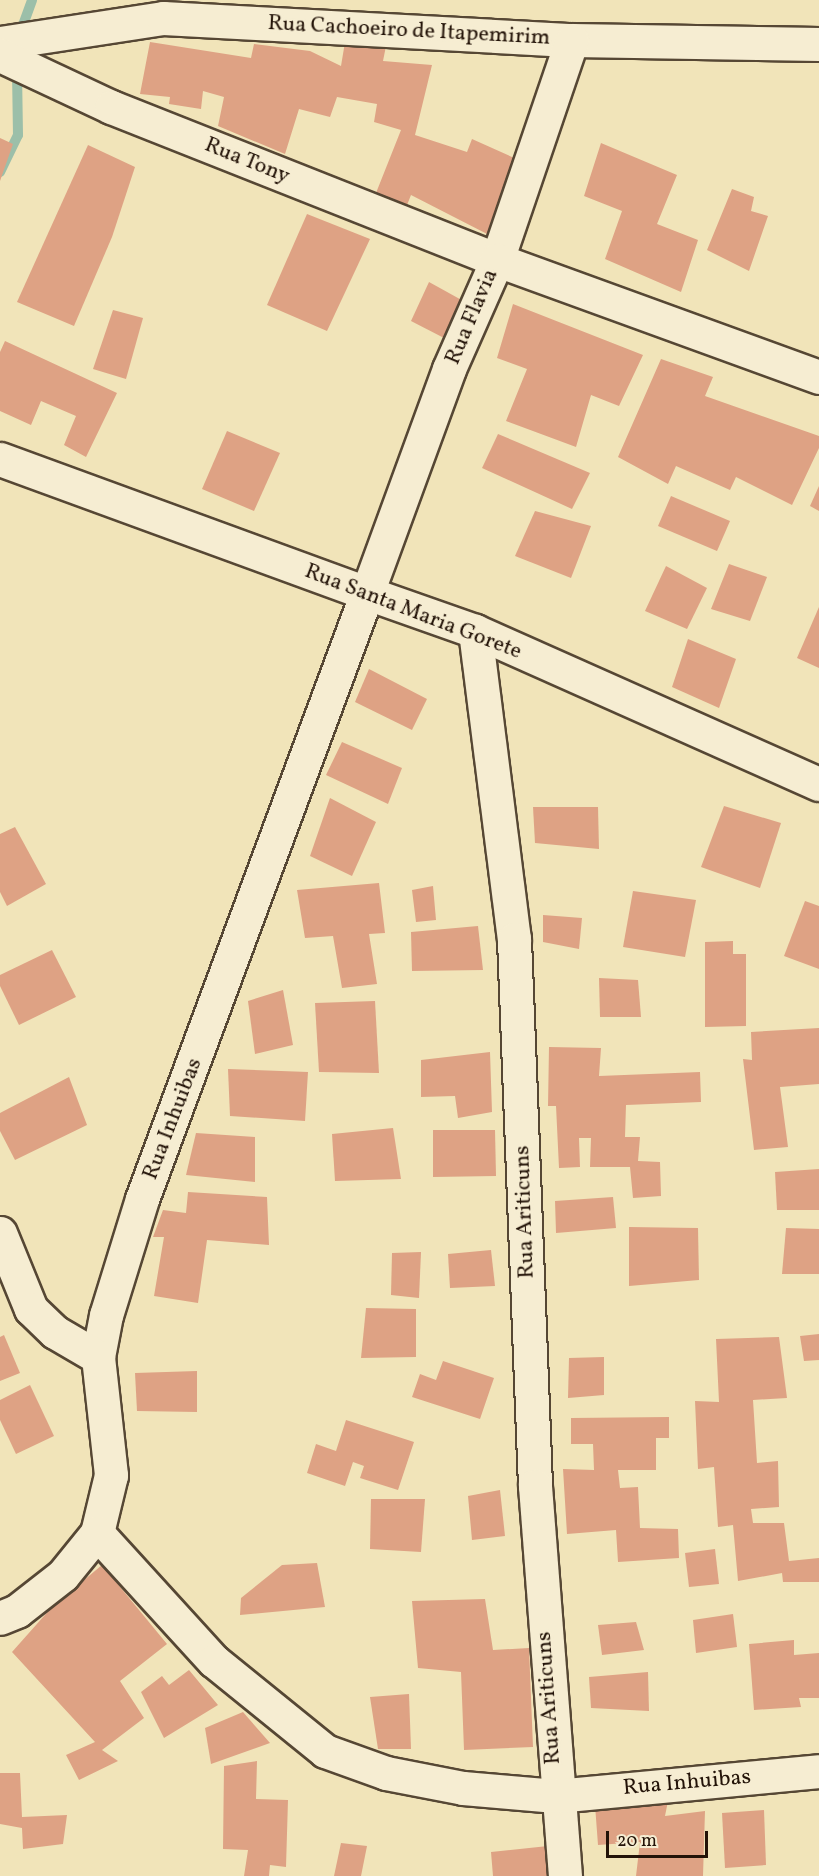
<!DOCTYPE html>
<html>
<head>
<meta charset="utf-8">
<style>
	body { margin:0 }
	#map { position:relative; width:819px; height:1876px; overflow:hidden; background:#f1e4b9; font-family:Vollkorn,serif }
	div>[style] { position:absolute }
	.stream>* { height:10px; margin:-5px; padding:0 5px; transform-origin:5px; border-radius:5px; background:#9cbfa9 }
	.building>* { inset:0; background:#dea284 }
	.roads { filter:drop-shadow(2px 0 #564734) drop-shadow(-2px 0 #564734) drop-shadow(0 2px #564734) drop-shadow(0 -2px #564734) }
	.minor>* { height:33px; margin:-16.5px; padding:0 16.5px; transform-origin:16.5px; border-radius:16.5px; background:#f6edd2 }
	.tertiary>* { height:33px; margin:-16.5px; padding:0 16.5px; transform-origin:16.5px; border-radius:16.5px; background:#f6edd2 }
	span { translate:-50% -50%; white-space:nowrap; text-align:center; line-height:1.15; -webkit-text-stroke:4.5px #f6edd2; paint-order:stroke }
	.street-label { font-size:22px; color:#231308 }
	.scale { position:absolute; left:606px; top:1831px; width:102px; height:27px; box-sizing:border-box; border:3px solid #231308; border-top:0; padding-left:8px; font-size:18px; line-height:21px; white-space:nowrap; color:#231308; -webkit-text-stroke:4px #f6edd2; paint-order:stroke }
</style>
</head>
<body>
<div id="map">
	<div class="stream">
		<i style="left:19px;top:36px;width:38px;rotate:-70deg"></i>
		<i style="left:0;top:172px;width:41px;rotate:-64.1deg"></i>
		<i style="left:18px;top:135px;width:66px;rotate:-90.9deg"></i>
	</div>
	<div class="building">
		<i style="clip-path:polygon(346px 36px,386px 46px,383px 61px,432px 65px,415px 135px,467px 152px,472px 139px,521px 161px,491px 236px,411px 195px,407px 205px,376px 193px,401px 130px,374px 122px,377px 104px,337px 97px,330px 117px,299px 109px,285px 154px,218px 126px,224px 97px,203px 91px,201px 109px,169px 104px,170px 97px,140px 94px,150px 42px,251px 58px,254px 44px,310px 51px,341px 66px)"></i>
		<i style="clip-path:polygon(0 138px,13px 144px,0 181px)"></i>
		<i style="clip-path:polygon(601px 143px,677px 175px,657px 224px,698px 240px,681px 292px,605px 259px,622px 211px,584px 196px)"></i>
		<i style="clip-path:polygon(88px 145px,135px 167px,112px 237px,74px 326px,17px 302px)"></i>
		<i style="clip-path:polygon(732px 189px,754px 197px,751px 211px,768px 216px,749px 271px,707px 250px)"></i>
		<i style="clip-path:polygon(307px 214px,370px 239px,327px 331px,267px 305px)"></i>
		<i style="clip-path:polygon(429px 282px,467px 303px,444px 338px,411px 321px)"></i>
		<i style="clip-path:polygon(513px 304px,643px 355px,619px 406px,591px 395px,576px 447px,506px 421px,527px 369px,497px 358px)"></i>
		<i style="clip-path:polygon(113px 310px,143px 318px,126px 379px,93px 369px)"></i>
		<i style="clip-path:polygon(5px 341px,117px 393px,86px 457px,64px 445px,76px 416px,41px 401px,31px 425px,0 411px,0 352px)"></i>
		<i style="clip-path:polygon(661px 359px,713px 377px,705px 396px,819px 436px,819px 448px,792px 505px,736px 477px,730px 490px,676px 466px,668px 484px,618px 457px)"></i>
		<i style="clip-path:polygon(227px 431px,280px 453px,254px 511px,202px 489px)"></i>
		<i style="clip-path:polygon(498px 434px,590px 473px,572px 509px,482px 468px)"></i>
		<i style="clip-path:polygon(819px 486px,819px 511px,810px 506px)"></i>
		<i style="clip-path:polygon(671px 496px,730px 521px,717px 551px,658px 526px)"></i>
		<i style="clip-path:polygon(535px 511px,591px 526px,571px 578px,515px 556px)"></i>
		<i style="clip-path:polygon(729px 564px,767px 577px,750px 621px,711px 609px)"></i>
		<i style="clip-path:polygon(666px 566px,707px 588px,687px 629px,645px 611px)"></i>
		<i style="clip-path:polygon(819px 607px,819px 668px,797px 658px)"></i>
		<i style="clip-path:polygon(688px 639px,736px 659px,719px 708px,672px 687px)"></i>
		<i style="clip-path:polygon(369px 669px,427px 699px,412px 730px,355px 702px)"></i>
		<i style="clip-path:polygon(342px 742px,402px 768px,388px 804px,326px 775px)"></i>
		<i style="clip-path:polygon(330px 798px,376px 822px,352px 876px,310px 856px)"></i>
		<i style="clip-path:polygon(724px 806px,781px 823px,760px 888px,701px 867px)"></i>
		<i style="clip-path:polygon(533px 807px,598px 807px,599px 849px,535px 843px)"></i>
		<i style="clip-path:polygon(15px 827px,46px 884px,7px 906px,0 892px,0 834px)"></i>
		<i style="clip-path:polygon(379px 883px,385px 933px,369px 934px,377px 984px,342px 988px,333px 936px,305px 938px,297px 890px)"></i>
		<i style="clip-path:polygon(433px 886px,436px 920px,416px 922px,412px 890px)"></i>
		<i style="clip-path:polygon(633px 891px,696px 900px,685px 957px,623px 947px)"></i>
		<i style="clip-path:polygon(805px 901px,819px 906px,819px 969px,784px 956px)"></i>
		<i style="clip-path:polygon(543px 915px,582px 918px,579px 949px,543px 942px)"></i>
		<i style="clip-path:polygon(478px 926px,483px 970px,412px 971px,411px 932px)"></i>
		<i style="clip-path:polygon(733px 941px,733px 954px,746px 954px,746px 1026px,705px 1027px,705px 942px)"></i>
		<i style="clip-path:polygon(52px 950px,76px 997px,19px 1025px,0 986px,0 975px)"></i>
		<i style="clip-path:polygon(599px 978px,638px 980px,641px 1017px,600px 1017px)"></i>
		<i style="clip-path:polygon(283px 990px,293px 1045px,255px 1054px,248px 1001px)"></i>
		<i style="clip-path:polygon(375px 1001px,379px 1073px,319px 1072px,315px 1003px)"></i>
		<i style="clip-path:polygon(819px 1028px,819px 1084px,780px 1087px,788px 1147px,754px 1150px,743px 1059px,752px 1060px,751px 1032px)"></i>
		<i style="clip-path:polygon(549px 1047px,601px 1048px,599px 1076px,700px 1072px,701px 1102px,626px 1105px,625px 1137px,640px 1137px,638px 1161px,660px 1162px,661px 1196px,633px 1198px,630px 1167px,590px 1167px,591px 1138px,579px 1138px,580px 1167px,559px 1168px,556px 1106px,548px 1106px)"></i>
		<i style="clip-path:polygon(490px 1052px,492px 1112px,458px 1118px,455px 1096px,421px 1097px,421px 1060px)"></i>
		<i style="clip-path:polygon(228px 1069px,308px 1072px,305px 1121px,230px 1116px)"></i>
		<i style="clip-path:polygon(69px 1077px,87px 1125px,15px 1160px,0 1131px,0 1113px)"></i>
		<i style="clip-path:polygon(393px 1128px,401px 1179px,335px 1181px,332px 1134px)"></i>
		<i style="clip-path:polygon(433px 1130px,495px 1130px,496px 1176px,433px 1177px)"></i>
		<i style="clip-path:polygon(196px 1133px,255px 1137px,255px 1182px,186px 1175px)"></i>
		<i style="clip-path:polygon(819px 1169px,819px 1210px,777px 1210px,775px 1172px)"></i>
		<i style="clip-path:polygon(188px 1192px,267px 1197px,269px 1245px,207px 1240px,198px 1303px,154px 1296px,164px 1237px,153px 1237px,163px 1210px,186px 1213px)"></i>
		<i style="clip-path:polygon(613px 1197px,616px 1228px,556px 1233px,555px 1201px)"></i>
		<i style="clip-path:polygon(629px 1227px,698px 1228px,699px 1280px,629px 1286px)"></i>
		<i style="clip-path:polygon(786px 1228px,819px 1229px,819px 1274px,782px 1274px)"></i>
		<i style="clip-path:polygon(491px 1250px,495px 1286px,450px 1288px,448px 1254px)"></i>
		<i style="clip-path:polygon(421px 1252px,419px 1298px,391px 1295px,392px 1253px)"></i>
		<i style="clip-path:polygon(366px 1308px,416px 1309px,416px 1357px,361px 1358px)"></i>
		<i style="clip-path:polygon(819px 1334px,819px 1360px,804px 1361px,800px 1336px)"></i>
		<i style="clip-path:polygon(4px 1335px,20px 1373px,0 1381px,0 1337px)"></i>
		<i style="clip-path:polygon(779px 1337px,787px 1398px,753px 1400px,757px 1463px,778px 1461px,779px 1507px,751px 1509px,753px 1523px,784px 1523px,789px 1561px,819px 1558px,819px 1582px,783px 1582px,782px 1573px,738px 1581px,733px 1525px,718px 1527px,714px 1467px,698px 1469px,695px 1401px,719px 1402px,716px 1339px)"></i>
		<i style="clip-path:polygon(604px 1357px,604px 1395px,568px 1398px,569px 1358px)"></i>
		<i style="clip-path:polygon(443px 1361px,494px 1378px,480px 1419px,412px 1397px,420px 1374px,436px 1380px)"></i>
		<i style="clip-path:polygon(197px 1371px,197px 1412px,137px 1411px,135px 1373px)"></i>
		<i style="clip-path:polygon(30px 1385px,54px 1436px,16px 1454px,0 1420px,0 1400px)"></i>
		<i style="clip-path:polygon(669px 1417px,669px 1438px,656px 1438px,656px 1470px,618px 1470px,620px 1488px,638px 1487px,640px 1528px,678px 1529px,679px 1558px,618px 1562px,616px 1530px,567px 1534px,563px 1469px,594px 1470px,593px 1444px,571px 1444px,571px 1418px)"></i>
		<i style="clip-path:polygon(346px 1420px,414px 1442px,398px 1490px,360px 1478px,364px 1466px,353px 1462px,345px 1486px,307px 1473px,316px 1444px,336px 1451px)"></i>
		<i style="clip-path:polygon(500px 1490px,505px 1536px,472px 1540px,468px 1496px)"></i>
		<i style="clip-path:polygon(371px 1499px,425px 1499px,421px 1552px,370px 1549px)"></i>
		<i style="clip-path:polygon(715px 1549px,719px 1584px,689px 1587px,685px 1553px)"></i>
		<i style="clip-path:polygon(317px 1563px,325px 1607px,240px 1615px,241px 1598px,282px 1565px)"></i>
		<i style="clip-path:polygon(102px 1565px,167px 1644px,120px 1681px,144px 1718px,102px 1750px,118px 1761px,79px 1780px,66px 1755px,95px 1742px,12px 1652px,52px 1607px)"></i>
		<i style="clip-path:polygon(485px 1599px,493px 1650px,529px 1648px,533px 1747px,464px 1750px,461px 1672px,418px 1668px,412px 1601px)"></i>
		<i style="clip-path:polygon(733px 1614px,737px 1647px,696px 1653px,693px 1620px)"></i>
		<i style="clip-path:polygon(636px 1622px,644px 1650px,602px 1655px,598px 1625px)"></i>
		<i style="clip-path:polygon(794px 1640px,794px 1655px,819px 1653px,819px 1698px,799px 1698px,801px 1707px,754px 1710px,749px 1644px)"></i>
		<i style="clip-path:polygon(189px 1670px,218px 1705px,164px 1738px,141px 1692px,162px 1676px,169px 1685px)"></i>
		<i style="clip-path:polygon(648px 1672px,649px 1711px,591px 1708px,589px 1677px)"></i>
		<i style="clip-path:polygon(409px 1694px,411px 1749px,378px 1749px,370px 1697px)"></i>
		<i style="clip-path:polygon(243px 1712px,270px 1743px,211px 1764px,205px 1728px)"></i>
		<i style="clip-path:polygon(257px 1761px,256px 1799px,288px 1800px,286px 1867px,270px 1865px,269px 1876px,244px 1876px,248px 1850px,223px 1849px,224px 1766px)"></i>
		<i style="clip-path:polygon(0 1773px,20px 1773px,22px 1817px,67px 1815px,63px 1844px,23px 1849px,22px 1828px,0 1824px)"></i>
		<i style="clip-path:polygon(668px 1801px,665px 1816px,705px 1811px,703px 1876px,636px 1876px,640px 1842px,598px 1845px,595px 1805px)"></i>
		<i style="clip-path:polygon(764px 1810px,766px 1865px,725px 1868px,722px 1813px)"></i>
		<i style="clip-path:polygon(341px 1843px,367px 1846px,361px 1876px,334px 1876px)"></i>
		<i style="clip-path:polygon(548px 1846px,550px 1876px,493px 1876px,491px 1852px)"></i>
	</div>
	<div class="roads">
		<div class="minor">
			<i style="left:0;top:43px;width:165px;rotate:-8.7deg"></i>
			<i style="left:163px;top:18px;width:410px;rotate:3.1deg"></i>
			<i style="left:572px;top:40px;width:247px;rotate:0.9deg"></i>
			<i style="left:0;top:55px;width:123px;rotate:25.1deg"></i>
			<i style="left:111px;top:107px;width:415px;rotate:21.6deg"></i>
			<i style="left:497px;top:260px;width:232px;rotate:-71.2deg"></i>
			<i style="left:0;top:459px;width:391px;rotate:20.1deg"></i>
			<i style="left:367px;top:593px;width:646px;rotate:110.37deg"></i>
			<i style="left:142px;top:1199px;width:121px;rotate:107.2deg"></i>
			<i style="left:106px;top:1315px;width:43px;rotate:100.8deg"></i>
			<i style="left:98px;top:1357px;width:119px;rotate:83.7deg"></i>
			<i style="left:111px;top:1475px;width:60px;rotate:103.6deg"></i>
			<i style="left:97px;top:1533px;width:54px;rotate:129deg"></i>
			<i style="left:63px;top:1575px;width:58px;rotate:142deg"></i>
			<i style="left:17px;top:1611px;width:18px;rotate:158deg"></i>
			<i style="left:475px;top:631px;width:310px;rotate:82.8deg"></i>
			<i style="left:514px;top:939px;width:547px;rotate:87.8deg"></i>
			<i style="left:535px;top:1486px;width:391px;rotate:85.6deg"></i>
			<i style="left:0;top:1233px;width:82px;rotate:67.8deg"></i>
			<i style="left:31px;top:1309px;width:33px;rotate:44deg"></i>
			<i style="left:55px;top:1332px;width:50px;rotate:30.2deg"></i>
			<i style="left:97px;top:1533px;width:173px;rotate:47.6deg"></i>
			<i style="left:214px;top:1661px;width:143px;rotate:39deg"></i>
			<i style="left:325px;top:1751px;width:65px;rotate:19.8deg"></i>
			<i style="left:386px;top:1773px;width:78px;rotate:11deg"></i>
			<i style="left:463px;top:1788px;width:93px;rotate:4.9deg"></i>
			<i style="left:556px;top:1796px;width:264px;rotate:-5.4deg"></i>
		</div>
		<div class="tertiary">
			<i style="left:819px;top:377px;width:343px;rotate:-160deg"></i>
			<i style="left:497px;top:260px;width:119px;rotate:113.8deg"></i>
			<i style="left:449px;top:369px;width:239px;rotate:110.1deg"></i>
			<i style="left:367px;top:593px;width:114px;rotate:19.4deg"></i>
			<i style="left:475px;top:631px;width:376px;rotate:24deg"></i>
		</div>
	</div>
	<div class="street-label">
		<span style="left:409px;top:31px;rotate:3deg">Rua Cachoeiro de Itapemirim</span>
		<span style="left:247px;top:161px;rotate:22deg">Rua Tony</span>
		<span style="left:472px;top:317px;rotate:-67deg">Rua Flavia</span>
		<span style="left:413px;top:612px;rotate:21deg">Rua Santa Maria Gorete</span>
		<span style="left:173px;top:1119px;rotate:-69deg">Rua Inhuibas</span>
		<span style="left:525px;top:1212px;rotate:-92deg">Rua Ariticuns</span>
		<span style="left:549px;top:1698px;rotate:-94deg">Rua Ariticuns</span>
		<span style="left:687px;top:1783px;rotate:-5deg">Rua Inhuibas</span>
	</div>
	<div class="scale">20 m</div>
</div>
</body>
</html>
